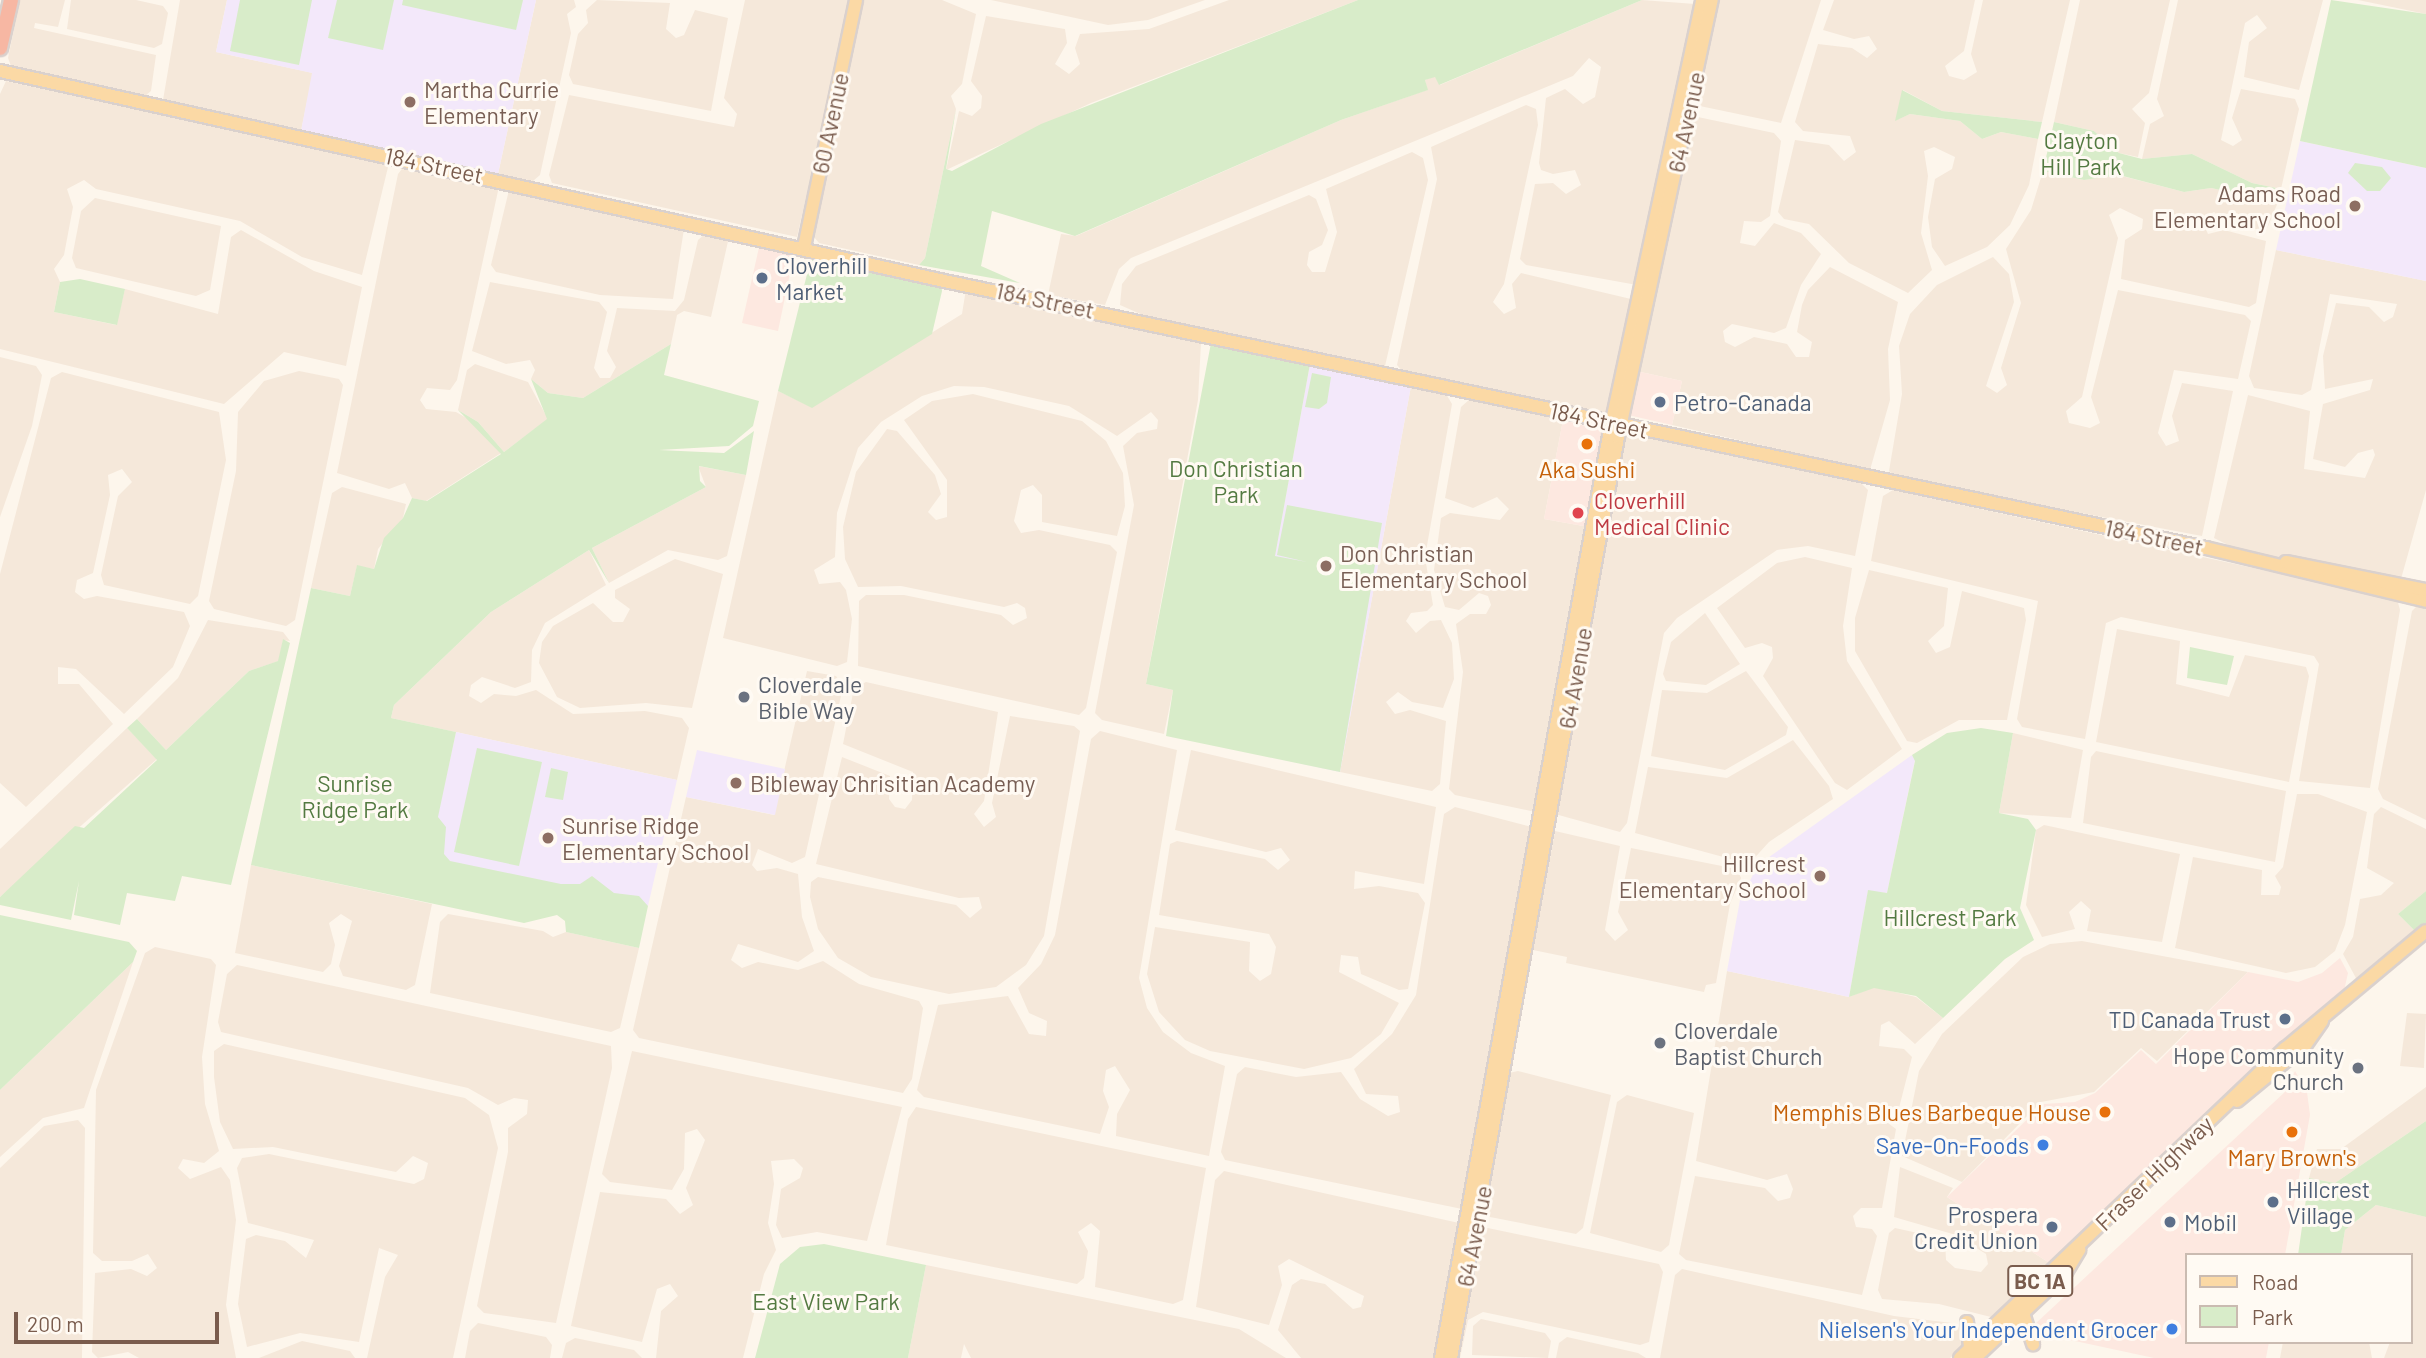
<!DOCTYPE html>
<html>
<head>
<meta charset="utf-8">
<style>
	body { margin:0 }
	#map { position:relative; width:2426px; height:1358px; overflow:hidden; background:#fdf6ec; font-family:Barlow,sans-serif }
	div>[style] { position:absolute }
	.residential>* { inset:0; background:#f5e8da }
	.commercial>* { inset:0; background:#fde8e0 }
	.education>* { inset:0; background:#f3e8fa }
	.green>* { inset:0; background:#d8ecc9 }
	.roads { filter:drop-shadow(2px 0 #dad1cd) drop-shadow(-2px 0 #dad1cd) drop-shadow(0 2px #dad1cd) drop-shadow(0 -2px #dad1cd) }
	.major>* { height:12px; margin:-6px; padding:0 6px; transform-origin:6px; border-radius:6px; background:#fbd9a5 }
	.highway>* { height:14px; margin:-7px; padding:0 7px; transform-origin:7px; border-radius:7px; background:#f7b7a3 }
	.dots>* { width:19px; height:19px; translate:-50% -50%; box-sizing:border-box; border:4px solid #fffaf3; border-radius:50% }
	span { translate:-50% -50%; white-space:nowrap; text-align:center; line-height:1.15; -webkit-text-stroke:6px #fffaf3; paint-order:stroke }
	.shield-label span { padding:2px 5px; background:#fffaf3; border:2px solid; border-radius:5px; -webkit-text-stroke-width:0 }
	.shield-label { font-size:21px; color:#7a5c4d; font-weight:700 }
	.education-label { font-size:23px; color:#785e54 }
	.left { translate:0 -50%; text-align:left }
	.right { translate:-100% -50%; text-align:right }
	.street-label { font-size:23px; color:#7a5c4d }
	.park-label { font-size:23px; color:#537a41 }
	.service-label { font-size:23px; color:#4e5e75 }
	.food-label { font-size:23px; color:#c56008 }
	.health-label { font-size:23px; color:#be3a42 }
	.worship-label { font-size:23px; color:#5b616d }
	.shop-label { font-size:23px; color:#366cbe }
	.legend { position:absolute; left:2185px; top:1253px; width:228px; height:91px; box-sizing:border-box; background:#fffaf3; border:2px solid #cabbb1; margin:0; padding:9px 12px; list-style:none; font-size:21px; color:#7a5c4d }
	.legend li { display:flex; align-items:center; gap:14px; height:35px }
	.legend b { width:35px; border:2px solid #cabbb1 }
	.scale { position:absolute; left:14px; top:1312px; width:205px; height:32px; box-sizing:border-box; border:4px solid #7a5c4d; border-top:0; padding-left:9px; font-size:21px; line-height:24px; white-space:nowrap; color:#7a5c4d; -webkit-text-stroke:5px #fffaf3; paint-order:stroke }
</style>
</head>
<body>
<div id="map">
	<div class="residential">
		<i style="clip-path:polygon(20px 0,65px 0,58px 27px,35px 23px,34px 28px,156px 55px,151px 91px,145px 96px,11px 66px,8px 58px)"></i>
		<i style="clip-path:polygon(71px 0,136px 0,163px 6px,168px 13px,162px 44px,154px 48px,67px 29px)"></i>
		<i style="clip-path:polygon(180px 0,227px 0,216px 52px,313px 73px,301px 131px,163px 100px)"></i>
		<i style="clip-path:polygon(536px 0,574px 0,576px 7px,567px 14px,571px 33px,540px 175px,533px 181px,498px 174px)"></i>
		<i style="clip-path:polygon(597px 0,670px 3px,666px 29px,676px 38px,684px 35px,695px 10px,728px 18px,711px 111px,573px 84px,569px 75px,578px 34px,588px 23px,586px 10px)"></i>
		<i style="clip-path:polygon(745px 0,851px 0,797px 237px,552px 183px,549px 175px,569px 95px,734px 127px,737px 114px,724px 98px)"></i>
		<i style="clip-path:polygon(864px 0,942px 0,976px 14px,962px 84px,951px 96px,956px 109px,925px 258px,919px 265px,819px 243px,814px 237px)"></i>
		<i style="clip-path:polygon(991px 0,1205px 0,1148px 20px,1108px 25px)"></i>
		<i style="clip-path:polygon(1229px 0,1358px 0,1091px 103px,946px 170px,959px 111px,972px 116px,981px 108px,982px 96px,971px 81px,986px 16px,1065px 29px,1067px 43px,1055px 64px,1069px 74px,1080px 64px,1075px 48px,1080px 34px,1149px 29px)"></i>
		<i style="clip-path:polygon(1642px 0,1695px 4px,1637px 285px,1526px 265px,1520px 259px,1535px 184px,1553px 183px,1566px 194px,1581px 185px,1575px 170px,1553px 174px,1541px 170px,1539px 163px,1546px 98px,1565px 89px,1583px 104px,1595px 97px,1601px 67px,1589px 58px,1573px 76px,1131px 258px,1119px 269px,1105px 305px,1048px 295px,1061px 234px,1076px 236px,1341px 120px,1427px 90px,1425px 80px,1435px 76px,1440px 85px)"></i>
		<i style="clip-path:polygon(1714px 0,1821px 0,1781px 123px,1695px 105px)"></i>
		<i style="clip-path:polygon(1834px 0,1975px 0,1964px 51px,1945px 66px,1949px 76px,1964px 80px,1977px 72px,1971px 54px,1983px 0,2070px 0,2042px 122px,1942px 111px,1903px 90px,1896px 120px,1910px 114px,1960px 121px,1982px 139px,2001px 132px,2038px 139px,2029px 185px,2010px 225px,1987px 247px,1945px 266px,1932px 247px,1928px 217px,1935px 179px,1952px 169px,1955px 157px,1934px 147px,1924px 151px,1928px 176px,1921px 233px,1932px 270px,1908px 293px,1849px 263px,1809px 224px,1784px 219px,1778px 212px,1795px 140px,1829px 145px,1844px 161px,1856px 152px,1850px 136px,1803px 131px,1795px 122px,1818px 44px,1852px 48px,1867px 58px,1877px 49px,1869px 36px,1854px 39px,1823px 30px)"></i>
		<i style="clip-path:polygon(2080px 0,2170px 0,2149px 93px,2132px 109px,2145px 123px,2138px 157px,2119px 153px,2094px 131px,2054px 122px)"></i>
		<i style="clip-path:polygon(2178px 0,2323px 0,2299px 90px,2244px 77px,2249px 42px,2267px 28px,2257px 15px,2245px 23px,2221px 140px,2233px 146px,2242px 140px,2232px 118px,2241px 89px,2295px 99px,2299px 109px,2281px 189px,2252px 183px,2192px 154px,2142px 159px,2150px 124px,2164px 116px,2157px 99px)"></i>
		<i style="clip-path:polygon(2358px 0,2426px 0,2426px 14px)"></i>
		<i style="clip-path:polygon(6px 81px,389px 163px,362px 275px,302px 257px,240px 221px,96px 189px,84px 180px,67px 189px,73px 207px,64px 255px,54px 269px,60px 282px,54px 312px,116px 325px,125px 289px,218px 314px,231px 237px,241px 230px,314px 271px,362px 287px,346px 366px,284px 352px,224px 404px,0 349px,0 94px)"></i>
		<i style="clip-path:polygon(1526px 105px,1536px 109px,1538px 125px,1504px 284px,1493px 302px,1504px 314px,1516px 308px,1512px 284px,1521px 273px,1631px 299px,1610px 410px,1601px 415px,1403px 372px,1397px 365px,1437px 179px,1431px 147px)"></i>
		<i style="clip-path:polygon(1693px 116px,1774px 133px,1781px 141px,1770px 216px,1761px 222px,1744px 221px,1740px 243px,1755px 246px,1774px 223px,1801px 233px,1821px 254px,1801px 285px,1786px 328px,1774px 333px,1732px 324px,1723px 331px,1725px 342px,1735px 347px,1754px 337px,1787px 344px,1796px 357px,1809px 357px,1812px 342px,1797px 332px,1802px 305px,1808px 290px,1830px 267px,1898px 302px,1888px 349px,1890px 400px,1870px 470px,1672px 425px,1682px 381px,1636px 371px)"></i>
		<i style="clip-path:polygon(1412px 152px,1423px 158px,1428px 180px,1385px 366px,1145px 316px,1120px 305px,1122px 284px,1136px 266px,1309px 195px,1316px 199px,1328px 230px,1322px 245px,1309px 252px,1307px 265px,1312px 272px,1325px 272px,1337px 232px,1326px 189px)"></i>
		<i style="clip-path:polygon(405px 165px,496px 186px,498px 191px,457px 380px,450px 390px,427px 388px,420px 400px,426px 409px,456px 412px,477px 424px,501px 453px,426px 501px,412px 498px,405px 483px,389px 489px,337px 473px,398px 174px)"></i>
		<i style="clip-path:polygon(2043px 171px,2084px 180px,2118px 175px,2184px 192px,2211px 188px,2278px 202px,2266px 231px,2227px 223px,2214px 212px,2201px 219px,2208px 234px,2224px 230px,2266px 241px,2256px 303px,2249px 307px,2121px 279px,2125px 240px,2142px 229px,2143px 219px,2120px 208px,2109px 215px,2118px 238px,2082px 397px,2066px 411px,2069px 423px,2090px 428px,2100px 423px,2091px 397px,2118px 290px,2245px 315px,2251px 321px,2238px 379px,2174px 370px,2158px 433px,2166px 446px,2179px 441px,2172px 416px,2182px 383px,2233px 391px,2202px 536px,1896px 478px,1889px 471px,1902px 394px,1899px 346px,1910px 314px,1937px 285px,1993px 257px,2009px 274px,2014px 302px,1986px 386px,1997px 393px,2007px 385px,2001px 368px,2021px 303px,2006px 249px,2031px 210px)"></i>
		<i style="clip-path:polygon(509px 190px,684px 229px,673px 299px,600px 295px,496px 272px,491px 265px)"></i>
		<i style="clip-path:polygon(95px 198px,221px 226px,210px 290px,196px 296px,76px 268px,72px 258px,81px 211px)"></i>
		<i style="clip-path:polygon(705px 234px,729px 237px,711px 317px,684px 311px,677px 315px,671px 344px,583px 398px,548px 393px,531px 379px,535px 370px,530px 360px,506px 364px,472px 351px,490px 282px,599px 302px,607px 312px,594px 368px,600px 378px,610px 378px,616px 367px,607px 351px,617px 308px,675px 311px,684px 300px,698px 240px)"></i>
		<i style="clip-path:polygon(2276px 250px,2426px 281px,2426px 490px,2401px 579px,2242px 552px,2214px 538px,2248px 395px,2310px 411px,2304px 469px,2365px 478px,2375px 455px,2373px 449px,2358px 453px,2345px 467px,2313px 459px,2323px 404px,2370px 390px,2373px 379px,2325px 389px,2323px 356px,2336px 303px,2369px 307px,2384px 322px,2393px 317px,2397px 304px,2330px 294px,2311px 390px,2302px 395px,2254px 388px,2249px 376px)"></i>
		<i style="clip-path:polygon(966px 289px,1201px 342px,1198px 400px,1146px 684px,1173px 690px,1164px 734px,1102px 720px,1095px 713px,1134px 505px,1123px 446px,1137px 433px,1157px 429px,1158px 420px,1151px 412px,1117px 436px,1069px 406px,984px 387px,954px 386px,922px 396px,881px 422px,858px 448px,837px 513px,835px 557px,814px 570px,819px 584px,840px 582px,846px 590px,852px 619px,847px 662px,837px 666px,723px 638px,778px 391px,812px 407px,962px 314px)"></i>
		<i style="clip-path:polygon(0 357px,36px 366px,42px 375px,32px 426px,0 517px)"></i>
		<i style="clip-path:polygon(475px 364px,528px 382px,548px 419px,504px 452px,478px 422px,458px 410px,467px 370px)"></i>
		<i style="clip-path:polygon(299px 371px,339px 379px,343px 385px,295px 620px,286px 626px,214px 609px,209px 601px,236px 471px,238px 412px,264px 381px)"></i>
		<i style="clip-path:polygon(62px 372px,219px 412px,226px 460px,198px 596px,190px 604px,104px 585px,101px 575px,118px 496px,132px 482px,122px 469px,108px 475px,110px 495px,93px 573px,77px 580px,75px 592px,84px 599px,97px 596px,184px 612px,190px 626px,173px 667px,124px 714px,76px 669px,58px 667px,58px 684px,79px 684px,113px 724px,26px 807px,0 783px,0 574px,51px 378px)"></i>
		<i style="clip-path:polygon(1411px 386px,1446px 394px,1452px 404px,1425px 557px,1433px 605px,1427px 611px,1411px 613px,1406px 621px,1416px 633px,1430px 621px,1441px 620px,1452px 643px,1454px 679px,1443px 708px,1412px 702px,1398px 692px,1386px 702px,1395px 714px,1410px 710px,1446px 721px,1440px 784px,1432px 791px,1340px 772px)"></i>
		<i style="clip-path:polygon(973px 394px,1082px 421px,1106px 441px,1123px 473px,1125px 506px,1117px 536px,1042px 522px,1042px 495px,1033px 485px,1021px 490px,1014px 521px,1021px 533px,1039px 530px,1110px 545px,1117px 552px,1086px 708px,1079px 715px,858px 666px,859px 601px,866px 595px,904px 595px,1001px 615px,1013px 625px,1027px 618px,1025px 608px,1017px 603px,1004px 607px,901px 586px,858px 587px,845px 559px,843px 527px,856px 472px,887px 429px,897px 431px,935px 475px,941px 494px,928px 512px,936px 520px,947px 517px,947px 480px,904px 420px,932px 401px)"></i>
		<i style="clip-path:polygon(1470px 399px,1563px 420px,1544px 519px,1589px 527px,1536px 808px,1531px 811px,1455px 795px,1449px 789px,1463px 672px,1456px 624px,1470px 614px,1486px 614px,1491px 605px,1488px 596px,1479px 593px,1459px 610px,1445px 607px,1434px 570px,1441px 518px,1450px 513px,1500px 520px,1509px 509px,1497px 497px,1473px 508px,1445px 498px,1461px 407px)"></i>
		<i style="clip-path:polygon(1633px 432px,1861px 483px,1868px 490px,1855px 556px,1808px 546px,1777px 550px,1677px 618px,1664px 633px,1627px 823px,1620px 832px,1555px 814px,1624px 435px)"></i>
		<i style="clip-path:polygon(698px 466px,746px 475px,727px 556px,718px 560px,668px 550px,609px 583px,592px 548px,706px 487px)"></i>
		<i style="clip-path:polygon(342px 487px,406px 504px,403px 518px,378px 549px,374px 569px,357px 566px,350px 596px,311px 588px,332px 493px)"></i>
		<i style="clip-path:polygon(1893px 490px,2397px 599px,2400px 610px,2370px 788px,2299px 781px,2319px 664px,2314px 656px,2121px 617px,2106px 623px,2085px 739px,2022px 727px,2017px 719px,2038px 601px,1871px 561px,1883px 496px)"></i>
		<i style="clip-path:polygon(589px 550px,606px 585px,545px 623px,532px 650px,531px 682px,515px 688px,482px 677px,471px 685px,469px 696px,481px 703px,494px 694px,516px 696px,536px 690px,573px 714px,645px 711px,682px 718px,689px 728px,677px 780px,391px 718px,394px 705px,491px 612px)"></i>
		<i style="clip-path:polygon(1805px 557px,1852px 568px,1843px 626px,1847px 661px,1902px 749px,1847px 790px,1835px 783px,1763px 676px,1773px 658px,1772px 647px,1762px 643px,1745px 648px,1717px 608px,1777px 563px)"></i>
		<i style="clip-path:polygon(675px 559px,723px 574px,692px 708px,646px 703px,580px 708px,557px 697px,539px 663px,542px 642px,553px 626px,593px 603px,613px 622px,623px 622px,630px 609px,615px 598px,615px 590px)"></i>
		<i style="clip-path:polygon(1869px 570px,1948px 588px,1944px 626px,1928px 641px,1936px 653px,1950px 647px,1962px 591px,2024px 608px,2026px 620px,2007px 720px,1959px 720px,1917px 743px,1907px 741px,1855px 651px,1855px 618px)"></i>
		<i style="clip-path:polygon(2418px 605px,2426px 606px,2426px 820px,2383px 799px,2378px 789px,2412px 611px)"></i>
		<i style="clip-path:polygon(1705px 613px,1740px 664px,1706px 685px,1666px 681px,1663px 674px,1671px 642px)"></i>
		<i style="clip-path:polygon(208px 620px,283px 632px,290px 641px,283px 640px,279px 661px,249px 671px,166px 750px,137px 719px,178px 678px)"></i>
		<i style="clip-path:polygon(2117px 629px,2180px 641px,2176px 684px,2229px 697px,2245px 655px,2306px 667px,2309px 676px,2289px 782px,2096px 742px)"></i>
		<i style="clip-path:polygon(807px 671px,836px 676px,843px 687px,805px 857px,792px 863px,758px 849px,752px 865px,757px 871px,777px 868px,798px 874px,802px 917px,814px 951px,798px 962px,738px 944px,731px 960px,742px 968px,758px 962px,798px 970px,823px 961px,859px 984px,919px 1001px,923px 1008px,912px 1079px,903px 1093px,639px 1038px,633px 1030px,686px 797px,774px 815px)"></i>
		<i style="clip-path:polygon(1746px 671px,1788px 727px,1786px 735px,1725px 770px,1651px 756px,1662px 690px,1707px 693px)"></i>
		<i style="clip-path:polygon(866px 682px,998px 712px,984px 801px,974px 814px,984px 827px,996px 817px,992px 803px,1010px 716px,1074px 726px,1080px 731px,1044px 936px,1026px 965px,996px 987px,949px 994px,871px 977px,838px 958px,818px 929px,810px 897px,811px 882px,818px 877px,956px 905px,970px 918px,982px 908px,979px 897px,959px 898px,816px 864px,842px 757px,890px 776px,889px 799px,895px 807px,905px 809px,912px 800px,913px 772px,843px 744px,854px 688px)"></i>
		<i style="clip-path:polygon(127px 728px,157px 759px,0 897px,0 849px)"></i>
		<i style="clip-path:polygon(1100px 731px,1177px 750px,1139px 978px,1147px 1008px,1163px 1032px,1191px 1053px,1225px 1066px,1209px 1156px,1116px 1136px,1117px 1114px,1130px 1090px,1115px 1066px,1106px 1070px,1103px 1091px,1109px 1107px,1100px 1134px,924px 1097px,917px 1090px,938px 1005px,1008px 996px,1029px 1034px,1046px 1036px,1047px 1021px,1029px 1013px,1018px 988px,1041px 964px,1055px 935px,1091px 739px)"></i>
		<i style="clip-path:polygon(2013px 733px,2083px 750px,2071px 818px,1999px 813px)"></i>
		<i style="clip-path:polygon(1793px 740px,1829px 786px,1833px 799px,1769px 842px,1749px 864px,1635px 833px,1648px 767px,1727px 778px)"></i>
		<i style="clip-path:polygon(1191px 750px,1436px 807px,1424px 884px,1355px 871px,1354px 889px,1379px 886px,1418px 893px,1425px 903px,1408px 989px,1399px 990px,1361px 974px,1358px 957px,1341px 955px,1339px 972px,1399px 1003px,1381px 1034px,1351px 1058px,1304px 1069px,1210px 1051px,1185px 1040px,1159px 1012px,1147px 974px,1155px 927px,1250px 942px,1249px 971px,1260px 981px,1271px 974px,1276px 947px,1269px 934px,1159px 915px,1170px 844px,1177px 841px,1265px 859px,1278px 870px,1290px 860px,1281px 848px,1266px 852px,1175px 830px)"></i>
		<i style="clip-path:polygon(2096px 751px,2286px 791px,2275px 862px,2083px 823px,2091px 757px)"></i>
		<i style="clip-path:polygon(2297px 794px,2318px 794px,2367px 812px,2345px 925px,2335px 951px,2315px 967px,2286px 973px,2175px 948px,2193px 857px,2262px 870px,2261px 895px,2279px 895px,2281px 887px,2275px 876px,2283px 867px)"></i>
		<i style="clip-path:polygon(1455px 807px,1532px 827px,1462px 1209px,1225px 1160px,1221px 1152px,1237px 1074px,1245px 1067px,1296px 1077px,1341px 1072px,1360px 1099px,1388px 1116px,1400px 1112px,1398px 1096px,1366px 1094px,1354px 1069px,1392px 1034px,1416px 995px,1444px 814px)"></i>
		<i style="clip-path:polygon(2381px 807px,2426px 829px,2426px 891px,2398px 914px,2416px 932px,2357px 980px,2343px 954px,2353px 937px,2360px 899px,2381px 895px,2394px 883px,2367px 868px,2374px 814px)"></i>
		<i style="clip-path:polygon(2044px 825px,2180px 854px,2162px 942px,2087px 931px,2091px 910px,2081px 901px,2069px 912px,2075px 929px,2042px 937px,2026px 905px,2036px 830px)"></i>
		<i style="clip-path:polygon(1555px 831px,1620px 846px,1605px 930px,1615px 941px,1628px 930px,1618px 912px,1631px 848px,1737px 869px,1741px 878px,1730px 904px,1716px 983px,1706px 985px,1704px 992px,1566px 963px,1567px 957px,1533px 950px)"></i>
		<i style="clip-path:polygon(251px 865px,432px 904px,415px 985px,406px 990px,343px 976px,339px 966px,352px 921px,341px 914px,329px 923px,335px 945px,331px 964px,323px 972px,235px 953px)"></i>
		<i style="clip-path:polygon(448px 914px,543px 931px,553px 937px,566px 932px,639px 948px,620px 1028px,611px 1032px,430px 993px,440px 922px)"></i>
		<i style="clip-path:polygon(2082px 941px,2248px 972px,2157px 1061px,2141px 1048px,2094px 1092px,2041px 1102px,1962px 1182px,1902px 1156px,1919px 1071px,1942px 1034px,2023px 957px,2050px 944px)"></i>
		<i style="clip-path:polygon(155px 947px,211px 959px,216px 965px,202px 1057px,205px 1104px,219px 1151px,204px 1163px,183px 1159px,178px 1168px,190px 1179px,221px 1167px,230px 1180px,236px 1220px,226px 1305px,236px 1358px,139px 1358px,128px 1352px,98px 1358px,92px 1352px,95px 1273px,131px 1269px,147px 1276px,157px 1268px,148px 1254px,132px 1261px,102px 1261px,93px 1253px,96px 1090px,145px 953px)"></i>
		<i style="clip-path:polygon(133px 962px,84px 1108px,43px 1118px,0 1157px,0 1090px)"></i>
		<i style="clip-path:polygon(237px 965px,611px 1046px,612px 1068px,556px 1323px,484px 1313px,477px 1306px,508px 1152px,508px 1128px,527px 1114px,528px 1100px,514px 1098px,498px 1105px,468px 1088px,221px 1032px,218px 1022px,227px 974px)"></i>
		<i style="clip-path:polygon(1727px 971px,1849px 997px,1874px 987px,1916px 997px,1943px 1018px,1915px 1044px,1889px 1021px,1881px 1025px,1879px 1046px,1904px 1049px,1912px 1057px,1898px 1112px,1890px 1114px,1872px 1104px,1866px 1108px,1867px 1125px,1888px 1123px,1896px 1129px,1882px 1208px,1861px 1208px,1853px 1216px,1856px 1227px,1872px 1229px,1877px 1236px,1862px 1295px,1686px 1260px,1679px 1254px,1695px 1176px,1765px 1188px,1778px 1201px,1790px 1198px,1793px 1189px,1787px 1174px,1767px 1180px,1696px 1161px)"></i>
		<i style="clip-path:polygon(2407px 1013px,2426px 1014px,2424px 1068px,2400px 1066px)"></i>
		<i style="clip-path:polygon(224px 1044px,465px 1098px,489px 1115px,498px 1148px,453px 1358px,367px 1358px,385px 1277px,398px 1255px,379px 1248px,359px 1342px,300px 1333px,247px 1347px,238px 1304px,246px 1239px,256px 1235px,285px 1241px,306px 1258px,314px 1240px,248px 1223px,237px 1168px,242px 1158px,269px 1154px,414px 1184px,424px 1179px,428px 1163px,413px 1156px,396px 1172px,273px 1147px,233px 1149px,220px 1122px,214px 1077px,214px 1051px)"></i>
		<i style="clip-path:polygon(632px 1051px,902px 1107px,867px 1241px,817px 1232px,782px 1238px,776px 1225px,781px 1189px,800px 1178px,803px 1168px,794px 1159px,771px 1161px,774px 1184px,768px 1223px,776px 1250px,764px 1274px,743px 1358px,656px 1358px,661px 1311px,678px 1296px,670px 1284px,657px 1289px,642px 1342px,571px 1326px,600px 1192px,666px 1199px,680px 1214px,693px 1205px,686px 1188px,705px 1140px,697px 1129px,685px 1133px,684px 1169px,672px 1190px,610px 1182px,602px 1174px)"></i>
		<i style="clip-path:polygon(1518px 1071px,1611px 1095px,1583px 1228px,1576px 1234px,1490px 1217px,1482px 1210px,1509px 1073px)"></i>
		<i style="clip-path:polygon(2426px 1087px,2426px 1121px,2335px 1183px,2309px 1178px,2317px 1149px,2341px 1149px)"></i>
		<i style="clip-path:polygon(1627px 1095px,1694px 1113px,1669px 1245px,1661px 1252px,1590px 1233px,1617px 1102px)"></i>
		<i style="clip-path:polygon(916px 1107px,1206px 1168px,1183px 1300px,1173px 1304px,1095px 1287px,1100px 1231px,1091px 1223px,1078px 1232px,1088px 1251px,1084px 1278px,1077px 1284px,886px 1245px,908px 1119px)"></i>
		<i style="clip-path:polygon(78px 1120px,85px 1128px,82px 1358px,0 1358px,0 1168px,44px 1126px)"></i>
		<i style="clip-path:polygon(1900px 1167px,1953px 1188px,1947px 1197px,2051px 1264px,1991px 1317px,1939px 1304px,1882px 1299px,1878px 1290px,1889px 1233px,1895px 1228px,1945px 1239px,1946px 1260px,1955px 1268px,1981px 1272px,1988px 1264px,1986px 1254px,1956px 1235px,1894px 1217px)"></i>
		<i style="clip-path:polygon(1224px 1171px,1459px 1223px,1437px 1358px,1301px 1358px,1278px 1330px,1292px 1285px,1301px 1279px,1325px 1284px,1353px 1309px,1361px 1307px,1364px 1296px,1289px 1259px,1278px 1266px,1282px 1285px,1269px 1325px,1196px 1307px,1215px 1180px)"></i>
		<i style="clip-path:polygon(2376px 1205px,2426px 1217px,2426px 1358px,2384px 1358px,2390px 1342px,2410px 1342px,2410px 1255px,2341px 1255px,2345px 1230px)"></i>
		<i style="clip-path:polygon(1483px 1227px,1659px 1264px,1663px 1272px,1649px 1342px,1640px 1345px,1483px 1312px,1468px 1320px,1460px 1358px,1454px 1358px)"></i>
		<i style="clip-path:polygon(926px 1265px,1239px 1329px,1286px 1358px,971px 1358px,964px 1344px,961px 1358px,908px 1358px)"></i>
		<i style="clip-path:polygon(1682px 1269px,1894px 1316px,1952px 1323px,1963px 1329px,1964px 1346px,1950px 1358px,1660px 1358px,1675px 1275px)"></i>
		<i style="clip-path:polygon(1481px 1319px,1545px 1333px,1551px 1341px,1548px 1358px,1472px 1355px,1473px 1326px)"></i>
		<i style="clip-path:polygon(478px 1323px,546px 1337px,552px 1345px,550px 1358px,465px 1358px,470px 1331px)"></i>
		<i style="clip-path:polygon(1567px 1337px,1638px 1353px,1646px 1358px,1556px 1358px,1559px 1343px)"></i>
		<i style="clip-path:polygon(575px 1338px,634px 1350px,642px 1358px,562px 1358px,566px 1343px)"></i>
		<i style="clip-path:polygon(302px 1341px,350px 1351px,355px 1358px,259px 1358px)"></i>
		<i style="clip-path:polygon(2283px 1342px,2369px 1342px,2372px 1358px,2280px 1358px)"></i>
	</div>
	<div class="commercial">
		<i style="clip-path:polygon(760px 243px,794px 254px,778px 331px,742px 323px)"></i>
		<i style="clip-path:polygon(1636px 371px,1682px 381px,1672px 425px,1628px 415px)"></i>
		<i style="clip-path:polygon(1563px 420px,1604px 431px,1589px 527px,1544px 519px)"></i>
		<i style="clip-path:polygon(2340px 958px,2348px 973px,2344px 991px,2051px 1264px,1947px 1197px,2043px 1104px,2075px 1102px,2095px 1093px,2141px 1050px,2156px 1064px,2248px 972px,2298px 982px,2322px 973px)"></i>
		<i style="clip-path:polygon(2295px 1071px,2307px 1092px,2310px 1115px,2285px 1255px,2186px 1255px,2186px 1342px,2269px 1342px,2266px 1358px,2154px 1358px,2033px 1332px,2035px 1324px,2286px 1091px)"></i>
	</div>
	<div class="education">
		<i style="clip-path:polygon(227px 0,536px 0,498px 174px,301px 131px,312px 73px,216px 52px)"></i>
		<i style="clip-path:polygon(2300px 141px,2426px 168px,2426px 281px,2276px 250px)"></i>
		<i style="clip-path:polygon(1310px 364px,1411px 386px,1340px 772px,1239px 750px)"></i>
		<i style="clip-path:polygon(456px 732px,677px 780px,648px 906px,428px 859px)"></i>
		<i style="clip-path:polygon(697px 750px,785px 769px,775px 815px,686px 797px)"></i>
		<i style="clip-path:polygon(1912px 755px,1915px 760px,1887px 893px,1868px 891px,1849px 997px,1727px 971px,1740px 900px,1758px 865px)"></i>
	</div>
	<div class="green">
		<i style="clip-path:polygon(240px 0,312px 0,299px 65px,230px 51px)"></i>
		<i style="clip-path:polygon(337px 0,394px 0,383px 50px,328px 38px)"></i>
		<i style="clip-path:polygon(403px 0,523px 0,516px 30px,402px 5px)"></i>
		<i style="clip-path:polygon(1358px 0,1642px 0,1439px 85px,1435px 77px,1425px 80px,1428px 90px,1341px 120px,1075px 236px,992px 211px,981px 266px,1020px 283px,919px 265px,925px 258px,956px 109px,946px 169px,952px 171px,1041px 124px)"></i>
		<i style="clip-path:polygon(2331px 0,2426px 14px,2426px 168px,2300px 141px)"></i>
		<i style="clip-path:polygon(1902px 90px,1942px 111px,2042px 122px,2038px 139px,2001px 132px,1982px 139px,1960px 121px,1910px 114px,1895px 121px)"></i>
		<i style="clip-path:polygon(2054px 122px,2094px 131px,2119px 153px,2142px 159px,2192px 154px,2252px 183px,2281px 189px,2278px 202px,2211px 188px,2184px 192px,2119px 175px,2084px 180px,2043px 171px)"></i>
		<i style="clip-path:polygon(2355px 163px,2382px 167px,2391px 178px,2380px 191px,2367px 191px,2348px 173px)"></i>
		<i style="clip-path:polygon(811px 258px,941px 284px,942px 291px,932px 334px,812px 408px,778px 391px)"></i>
		<i style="clip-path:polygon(80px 279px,125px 289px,117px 325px,54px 312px,60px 282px)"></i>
		<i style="clip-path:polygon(1211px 343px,1310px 364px,1275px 556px,1307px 562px,1277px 555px,1287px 505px,1382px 523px,1340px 772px,1166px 736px,1173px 690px,1146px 684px)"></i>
		<i style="clip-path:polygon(671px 344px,664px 375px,759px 401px,753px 426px,729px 446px,659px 450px,724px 453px,754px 431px,746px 475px,699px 466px,700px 481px,706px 487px,592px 548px,609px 583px,589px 550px,491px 612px,394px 705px,391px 718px,456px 732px,438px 817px,446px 827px,444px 854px,450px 861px,561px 884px,580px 884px,592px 876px,614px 893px,639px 896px,648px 906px,639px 948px,566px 932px,565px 921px,557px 915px,524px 923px,251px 865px,311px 588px,350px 596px,357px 565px,374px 569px,384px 538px,403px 518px,412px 498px,427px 501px,501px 454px,458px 410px,478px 422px,504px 452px,547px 419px,531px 379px,548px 393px,583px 398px)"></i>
		<i style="clip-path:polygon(1312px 373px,1331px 377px,1327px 403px,1319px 409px,1305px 407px)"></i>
		<i style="clip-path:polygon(283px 639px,290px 643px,231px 885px,182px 876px,175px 901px,127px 893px,120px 925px,74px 915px,79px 881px,71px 920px,0 905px,0 897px,75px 826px,84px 828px,157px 760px,127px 728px,137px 719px,166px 750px,249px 671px,278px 661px)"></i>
		<i style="clip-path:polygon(2190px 647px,2234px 656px,2227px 685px,2187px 678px)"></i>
		<i style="clip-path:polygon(1981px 728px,2013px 733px,1999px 813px,2028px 819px,2036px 830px,2020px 908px,2034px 940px,2005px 959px,1943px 1018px,1916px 996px,1874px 988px,1849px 997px,1868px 890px,1887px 893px,1915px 761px,1912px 755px,1947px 733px)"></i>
		<i style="clip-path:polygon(477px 748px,542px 762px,519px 866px,454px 852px)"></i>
		<i style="clip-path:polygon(551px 768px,568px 772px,563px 800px,545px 797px)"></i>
		<i style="clip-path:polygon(2426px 891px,2426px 925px,2416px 932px,2398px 914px)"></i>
		<i style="clip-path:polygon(0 915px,129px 942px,137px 951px,133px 962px,0 1090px)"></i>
		<i style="clip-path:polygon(2426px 1121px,2426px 1217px,2376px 1205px,2345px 1230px,2341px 1255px,2298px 1255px,2309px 1178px,2335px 1183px)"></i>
		<i style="clip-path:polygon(824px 1244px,926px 1265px,908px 1358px,755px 1358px,780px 1264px,800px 1247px)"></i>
	</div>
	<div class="roads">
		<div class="major">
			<i style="left:0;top:71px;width:958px;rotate:12.54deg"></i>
			<i style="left:935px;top:279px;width:1299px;rotate:11.95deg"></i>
			<i style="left:2206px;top:548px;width:226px;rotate:13.5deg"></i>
			<i style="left:804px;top:247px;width:252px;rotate:-78.1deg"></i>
			<i style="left:2286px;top:562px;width:143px;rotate:11.3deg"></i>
			<i style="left:2237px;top:1101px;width:89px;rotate:-39.6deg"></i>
			<i style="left:2306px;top:1044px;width:28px;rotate:-55deg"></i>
			<i style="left:2023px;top:1313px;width:33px;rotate:72deg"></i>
			<i style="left:1967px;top:1322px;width:26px;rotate:83deg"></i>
			<i style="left:1441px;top:1358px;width:938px;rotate:-79.68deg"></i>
			<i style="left:1609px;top:435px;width:445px;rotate:-77.9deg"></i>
			<i style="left:1451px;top:1358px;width:936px;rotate:-79.72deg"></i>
			<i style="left:1618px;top:437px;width:447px;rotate:-77.9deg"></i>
			<i style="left:1960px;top:1358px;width:450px;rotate:-43.6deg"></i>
			<i style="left:2286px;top:1048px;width:182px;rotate:-39.9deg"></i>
			<i style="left:1975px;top:1358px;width:125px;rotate:-43.4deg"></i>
			<i style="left:2066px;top:1272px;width:26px;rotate:-59deg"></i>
		</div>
		<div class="highway">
			<i style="left:0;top:48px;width:49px;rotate:-77.1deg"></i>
		</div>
	</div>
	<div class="dots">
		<i style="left:410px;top:102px;background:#8d6e63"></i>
		<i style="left:2355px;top:206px;background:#8d6e63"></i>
		<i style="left:762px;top:278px;background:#5c6f8a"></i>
		<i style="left:1660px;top:402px;background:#5c6f8a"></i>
		<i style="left:1587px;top:444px;background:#e8710a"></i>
		<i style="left:1578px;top:513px;background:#e0444e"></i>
		<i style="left:1326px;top:566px;background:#8d6e63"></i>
		<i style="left:744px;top:697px;background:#6b7280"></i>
		<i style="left:736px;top:783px;background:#8d6e63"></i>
		<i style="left:548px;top:838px;background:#8d6e63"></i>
		<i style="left:1820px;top:876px;background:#8d6e63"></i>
		<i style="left:2285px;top:1019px;background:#5c6f8a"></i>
		<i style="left:1660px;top:1043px;background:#6b7280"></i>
		<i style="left:2358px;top:1068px;background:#6b7280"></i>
		<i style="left:2105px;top:1112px;background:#e8710a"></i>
		<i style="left:2292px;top:1132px;background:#e8710a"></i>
		<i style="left:2043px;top:1145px;background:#3f7fe0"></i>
		<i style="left:2273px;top:1202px;background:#5c6f8a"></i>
		<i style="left:2170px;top:1222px;background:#5c6f8a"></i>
		<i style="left:2052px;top:1227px;background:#5c6f8a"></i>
		<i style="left:2172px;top:1329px;background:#3f7fe0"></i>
	</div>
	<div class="shield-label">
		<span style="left:2040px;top:1281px">BC 1A</span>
	</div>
	<div class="education-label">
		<span class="left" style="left:424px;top:102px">Martha Currie<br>Elementary</span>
		<span class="right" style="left:2341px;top:206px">Adams Road<br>Elementary School</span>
		<span class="left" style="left:1340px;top:566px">Don Christian<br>Elementary School</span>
		<span class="left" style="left:750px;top:783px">Bibleway Chrisitian Academy</span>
		<span class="left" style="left:562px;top:838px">Sunrise Ridge<br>Elementary School</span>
		<span class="right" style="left:1806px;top:876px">Hillcrest<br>Elementary School</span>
	</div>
	<div class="street-label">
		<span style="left:1686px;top:122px;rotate:-78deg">64 Avenue</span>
		<span style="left:830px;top:123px;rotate:-78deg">60 Avenue</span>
		<span style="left:434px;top:165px;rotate:12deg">184 Street</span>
		<span style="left:1045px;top:300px;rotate:12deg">184 Street</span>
		<span style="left:1599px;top:420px;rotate:12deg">184 Street</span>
		<span style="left:2154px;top:537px;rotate:12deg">184 Street</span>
		<span style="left:1575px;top:678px;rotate:-80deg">64 Avenue</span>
		<span style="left:2154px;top:1173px;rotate:-44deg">Fraser Highway</span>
		<span style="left:1474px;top:1236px;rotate:-79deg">64 Avenue</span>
	</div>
	<div class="park-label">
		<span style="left:2081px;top:153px">Clayton<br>Hill Park</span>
		<span style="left:1236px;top:481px">Don Christian<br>Park</span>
		<span style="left:355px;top:796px">Sunrise<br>Ridge Park</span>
		<span style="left:1950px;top:917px">Hillcrest Park</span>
		<span style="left:826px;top:1301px">East View Park</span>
	</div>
	<div class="service-label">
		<span class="left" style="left:776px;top:278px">Cloverhill<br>Market</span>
		<span class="left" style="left:1674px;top:402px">Petro-Canada</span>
		<span class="right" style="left:2271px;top:1019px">TD Canada Trust</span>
		<span class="left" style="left:2287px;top:1202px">Hillcrest<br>Village</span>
		<span class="right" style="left:2038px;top:1227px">Prospera<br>Credit Union</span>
		<span class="left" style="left:2184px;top:1222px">Mobil</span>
	</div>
	<div class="food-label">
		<span style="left:1587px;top:469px">Aka Sushi</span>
		<span class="right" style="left:2091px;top:1112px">Memphis Blues Barbeque House</span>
		<span style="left:2292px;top:1157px">Mary Brown's</span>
	</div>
	<div class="health-label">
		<span class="left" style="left:1594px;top:513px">Cloverhill<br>Medical Clinic</span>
	</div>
	<div class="worship-label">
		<span class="left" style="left:758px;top:697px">Cloverdale<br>Bible Way</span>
		<span class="left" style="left:1674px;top:1043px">Cloverdale<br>Baptist Church</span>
		<span class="right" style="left:2344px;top:1068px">Hope Community<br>Church</span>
	</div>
	<div class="shop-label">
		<span class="right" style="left:2029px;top:1145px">Save-On-Foods</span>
		<span class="right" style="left:2158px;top:1329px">Nielsen's Your Independent Grocer</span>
	</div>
	<ul class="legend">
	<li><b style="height:9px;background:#fbd9a5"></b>Road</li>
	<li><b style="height:19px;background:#d8ecc9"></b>Park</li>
	</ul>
	<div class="scale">200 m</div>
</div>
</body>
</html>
